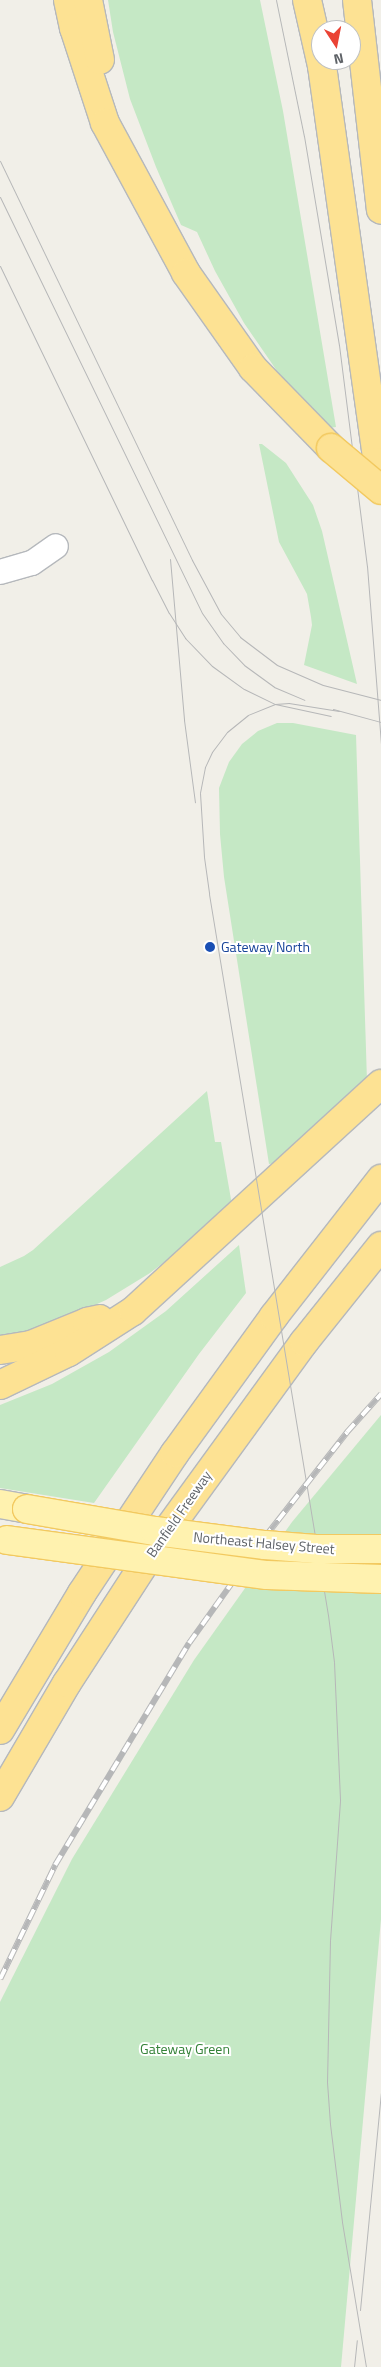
<!DOCTYPE html>
<html>
<head>
<meta charset="utf-8">
<style>
	body { margin:0 }
	#map { position:relative; width:381px; height:2367px; overflow:hidden; background:#f1efe8; font-family:"Titillium Web",sans-serif }
	div>[style] { position:absolute }
	.green>* { inset:0; background:#c5e8c5 }
	.roads { filter:drop-shadow(1px 0 #b5b8bc) drop-shadow(-1px 0 #b5b8bc) drop-shadow(0 1px #b5b8bc) drop-shadow(0 -1px #b5b8bc) }
	.minor>* { height:24px; margin:-12px; padding:0 12px; transform-origin:12px; border-radius:12px; background:#fff }
	.major>* { height:28px; margin:-14px; padding:0 14px; transform-origin:14px; border-radius:14px; background:#fff2af }
	.highway>* { height:28px; margin:-14px; padding:0 14px; transform-origin:14px; border-radius:14px; background:#fde293 }
	.tram>* { height:1px; margin:-0.5px; padding:0 0.5px; transform-origin:0.5px; border-radius:0.5px; background:#b6b7b8 }
	.rail>* { height:5.5px; margin-top:-2.75px; transform-origin:0; background:repeating-linear-gradient(90deg,#fff 0 11px,#b6b7b8 0 22px); box-sizing:border-box; border-block:1px solid #b6b7b8 }
	.bridges { filter:drop-shadow(1px 0 #f2c960) drop-shadow(-1px 0 #f2c960) drop-shadow(0 1px #f2c960) drop-shadow(0 -1px #f2c960) }
	.major-bridge>* { height:28px; margin:-14px; padding:0 14px; transform-origin:14px; border-radius:14px; background:#fff2af }
	.highway-bridge>* { height:28px; margin:-14px; padding:0 14px; transform-origin:14px; border-radius:14px; background:#fde293 }
	.dots>* { width:14px; height:14px; translate:-50% -50%; box-sizing:border-box; border:2px solid #fff; border-radius:50% }
	span { translate:-50% -50%; white-space:nowrap; text-align:center; line-height:1.15; -webkit-text-stroke:4px #fff; paint-order:stroke }
	.transit-label { font-size:14px; color:#164399 }
	.left { translate:0 -50%; text-align:left }
	.street-label { font-size:14px; color:#5f6368 }
	.park-label { font-size:14px; color:#348238 }
	.north { position:absolute; left:311px; top:20px; width:50px; height:50px; box-sizing:border-box; background:#fff; border:1px solid #bfc1c3; border-radius:50%; rotate:169deg; font-size:14px; font-weight:700; line-height:20px; text-align:center; color:#5f6368 }
	.north::after { content:''; display:block; margin:auto; width:18px; height:22px; background:#ea4335; clip-path:polygon(50% 0,100% 100%,50% 72%,0 100%) }
</style>
</head>
<body>
<div id="map">
	<div class="green">
		<i style="clip-path:polygon(108px 0,260px 0,283px 111px,336px 427px,329px 428px,286px 384px,244px 323px,215px 271px,197px 232px,181px 225px,156px 167px,130px 99px,113px 32px)"></i>
		<i style="clip-path:polygon(259px 444px,262px 444px,286px 463px,313px 505px,322px 531px,357px 684px,304px 665px,312px 625px,311px 617px,307px 594px,279px 542px)"></i>
		<i style="clip-path:polygon(277px 723px,293px 723px,356px 735px,367px 1081px,276px 1163px,269px 1164px,224px 877px,220px 834px,219px 788px,229px 762px,242px 744px,258px 731px)"></i>
		<i style="clip-path:polygon(207px 1091px,215px 1142px,221px 1142px,232px 1205px,194px 1239px,150px 1273px,106px 1300px,57px 1322px,28px 1332px,0 1335px,0 1267px,24px 1256px,33px 1250px)"></i>
		<i style="clip-path:polygon(239px 1245px,246px 1293px,199px 1354px,94px 1503px,0 1488px,0 1405px,52px 1384px,109px 1352px,166px 1311px)"></i>
		<i style="clip-path:polygon(381px 1415px,381px 1919px,341px 2367px,0 2367px,0 2002px,72px 1859px,194px 1660px,292px 1522px)"></i>
	</div>
	<div class="roads">
		<div class="minor">
			<i style="left:0;top:572px;width:33px;rotate:-16deg"></i>
			<i style="left:32px;top:563px;width:29px;rotate:-35deg"></i>
		</div>
		<div class="major">
			<i style="left:0;top:1504px;width:27px;rotate:10deg"></i>
		</div>
		<div class="highway">
			<i style="left:68px;top:0;width:29px;rotate:78deg"></i>
			<i style="left:74px;top:28px;width:100px;rotate:71.9deg"></i>
			<i style="left:105px;top:123px;width:170px;rotate:61.6deg"></i>
			<i style="left:186px;top:273px;width:116px;rotate:54.8deg"></i>
			<i style="left:253px;top:368px;width:112px;rotate:45.7deg"></i>
			<i style="left:88px;top:0;width:61px;rotate:78.7deg"></i>
			<i style="left:307px;top:0;width:68px;rotate:77.2deg"></i>
			<i style="left:322px;top:66px;width:400px;rotate:82deg"></i>
			<i style="left:378px;top:462px;width:10px;rotate:73deg"></i>
			<i style="left:357px;top:0;width:211px;rotate:83.5deg"></i>
			<i style="left:0;top:1350px;width:31px;rotate:-9deg"></i>
			<i style="left:31px;top:1345px;width:61px;rotate:-22.3deg"></i>
			<i style="left:87px;top:1322px;width:13px;rotate:-13deg"></i>
			<i style="left:0;top:1385px;width:76px;rotate:-25.6deg"></i>
			<i style="left:69px;top:1352px;width:76px;rotate:-32.6deg"></i>
			<i style="left:133px;top:1311px;width:336px;rotate:-42.5deg"></i>
			<i style="left:0;top:1730px;width:160px;rotate:-59.1deg"></i>
			<i style="left:82px;top:1593px;width:168px;rotate:-56.4deg"></i>
			<i style="left:175px;top:1453px;width:169px;rotate:-54.1deg"></i>
			<i style="left:274px;top:1316px;width:174px;rotate:-52deg"></i>
			<i style="left:0;top:1797px;width:132px;rotate:-59.6deg"></i>
			<i style="left:67px;top:1683px;width:167px;rotate:-57deg"></i>
			<i style="left:158px;top:1543px;width:248px;rotate:-54deg"></i>
			<i style="left:304px;top:1342px;width:123px;rotate:-51.3deg"></i>
		</div>
	</div>
	<div class="tram">
		<i style="left:276px;top:0;width:139px;rotate:78.4deg"></i>
		<i style="left:304px;top:136px;width:212px;rotate:80.5deg"></i>
		<i style="left:339px;top:345px;width:223px;rotate:82.8deg"></i>
		<i style="left:367px;top:566px;width:179px;rotate:85.5deg"></i>
		<i style="left:0;top:161px;width:443px;rotate:64.3deg"></i>
		<i style="left:192px;top:560px;width:61px;rotate:61.8deg"></i>
		<i style="left:221px;top:614px;width:30px;rotate:50deg"></i>
		<i style="left:240px;top:637px;width:46px;rotate:37.1deg"></i>
		<i style="left:277px;top:665px;width:50px;rotate:23.5deg"></i>
		<i style="left:323px;top:685px;width:60px;rotate:14.5deg"></i>
		<i style="left:0;top:197px;width:462px;rotate:64.1deg"></i>
		<i style="left:202px;top:613px;width:37px;rotate:55deg"></i>
		<i style="left:223px;top:643px;width:30px;rotate:46deg"></i>
		<i style="left:244px;top:665px;width:37px;rotate:36deg"></i>
		<i style="left:274px;top:687px;width:33px;rotate:23deg"></i>
		<i style="left:0;top:266px;width:349px;rotate:64.2deg"></i>
		<i style="left:152px;top:580px;width:37px;rotate:63deg"></i>
		<i style="left:169px;top:613px;width:30px;rotate:57deg"></i>
		<i style="left:185px;top:638px;width:39px;rotate:46deg"></i>
		<i style="left:212px;top:666px;width:39px;rotate:36deg"></i>
		<i style="left:244px;top:689px;width:34px;rotate:26deg"></i>
		<i style="left:275px;top:704px;width:57px;rotate:12.1deg"></i>
		<i style="left:170px;top:559px;width:162px;rotate:85deg"></i>
		<i style="left:184px;top:720px;width:83px;rotate:82.4deg"></i>
		<i style="left:333px;top:709px;width:50px;rotate:15.2deg"></i>
		<i style="left:339px;top:711px;width:51px;rotate:-170.9deg"></i>
		<i style="left:289px;top:703px;width:14px;rotate:176deg"></i>
		<i style="left:275px;top:704px;width:29px;rotate:158deg"></i>
		<i style="left:248px;top:715px;width:27px;rotate:141deg"></i>
		<i style="left:227px;top:732px;width:25px;rotate:127deg"></i>
		<i style="left:212px;top:752px;width:17px;rotate:115deg"></i>
		<i style="left:205px;top:767px;width:26px;rotate:101deg"></i>
		<i style="left:200px;top:793px;width:64px;rotate:86.4deg"></i>
		<i style="left:204px;top:857px;width:37px;rotate:82deg"></i>
		<i style="left:209px;top:894px;width:731px;rotate:80.63deg"></i>
		<i style="left:328px;top:1615px;width:47px;rotate:82.7deg"></i>
		<i style="left:334px;top:1662px;width:139px;rotate:87.5deg"></i>
		<i style="left:340px;top:1801px;width:139px;rotate:94.1deg"></i>
		<i style="left:330px;top:1940px;width:142px;rotate:91.2deg"></i>
		<i style="left:327px;top:2082px;width:42px;rotate:85.9deg"></i>
		<i style="left:330px;top:2124px;width:99px;rotate:83deg"></i>
		<i style="left:342px;top:2222px;width:147px;rotate:80.6deg"></i>
		<i style="left:360px;top:2310px;width:218px;rotate:-84.5deg"></i>
		<i style="left:354px;top:2367px;width:27px;rotate:-84deg"></i>
	</div>
	<div class="rail">
		<i style="left:0;top:1979px;width:127px;rotate:-64.2deg"></i>
		<i style="left:55px;top:1865px;width:259px;rotate:-58.9deg"></i>
		<i style="left:189px;top:1643px;width:129px;rotate:-54.5deg"></i>
		<i style="left:264px;top:1538px;width:135px;rotate:-51.9deg"></i>
		<i style="left:347px;top:1432px;width:51px;rotate:-48.2deg"></i>
	</div>
	<div class="bridges">
		<div class="major-bridge">
			<i style="left:27px;top:1509px;width:130px;rotate:9.8deg"></i>
			<i style="left:155px;top:1531px;width:111px;rotate:7.3deg"></i>
			<i style="left:265px;top:1545px;width:51px;rotate:4.5deg"></i>
			<i style="left:316px;top:1549px;width:65px"></i>
			<i style="left:7px;top:1540px;width:262px;rotate:7.7deg"></i>
			<i style="left:267px;top:1575px;width:114px;rotate:2deg"></i>
		</div>
		<div class="highway-bridge">
			<i style="left:331px;top:448px;width:65px;rotate:40deg"></i>
		</div>
	</div>
	<div class="dots">
		<i style="left:210px;top:947px;background:#1a4fb4"></i>
	</div>
	<div class="transit-label">
		<span class="left" style="left:221px;top:947px">Gateway North</span>
	</div>
	<div class="street-label">
		<span style="left:179px;top:1514px;rotate:-55deg">Banfield Freeway</span>
		<span style="left:264px;top:1543px;rotate:5deg">Northeast Halsey Street</span>
	</div>
	<div class="park-label">
		<span style="left:185px;top:2049px">Gateway Green</span>
	</div>
	<div class="north">N</div>
</div>
</body>
</html>
